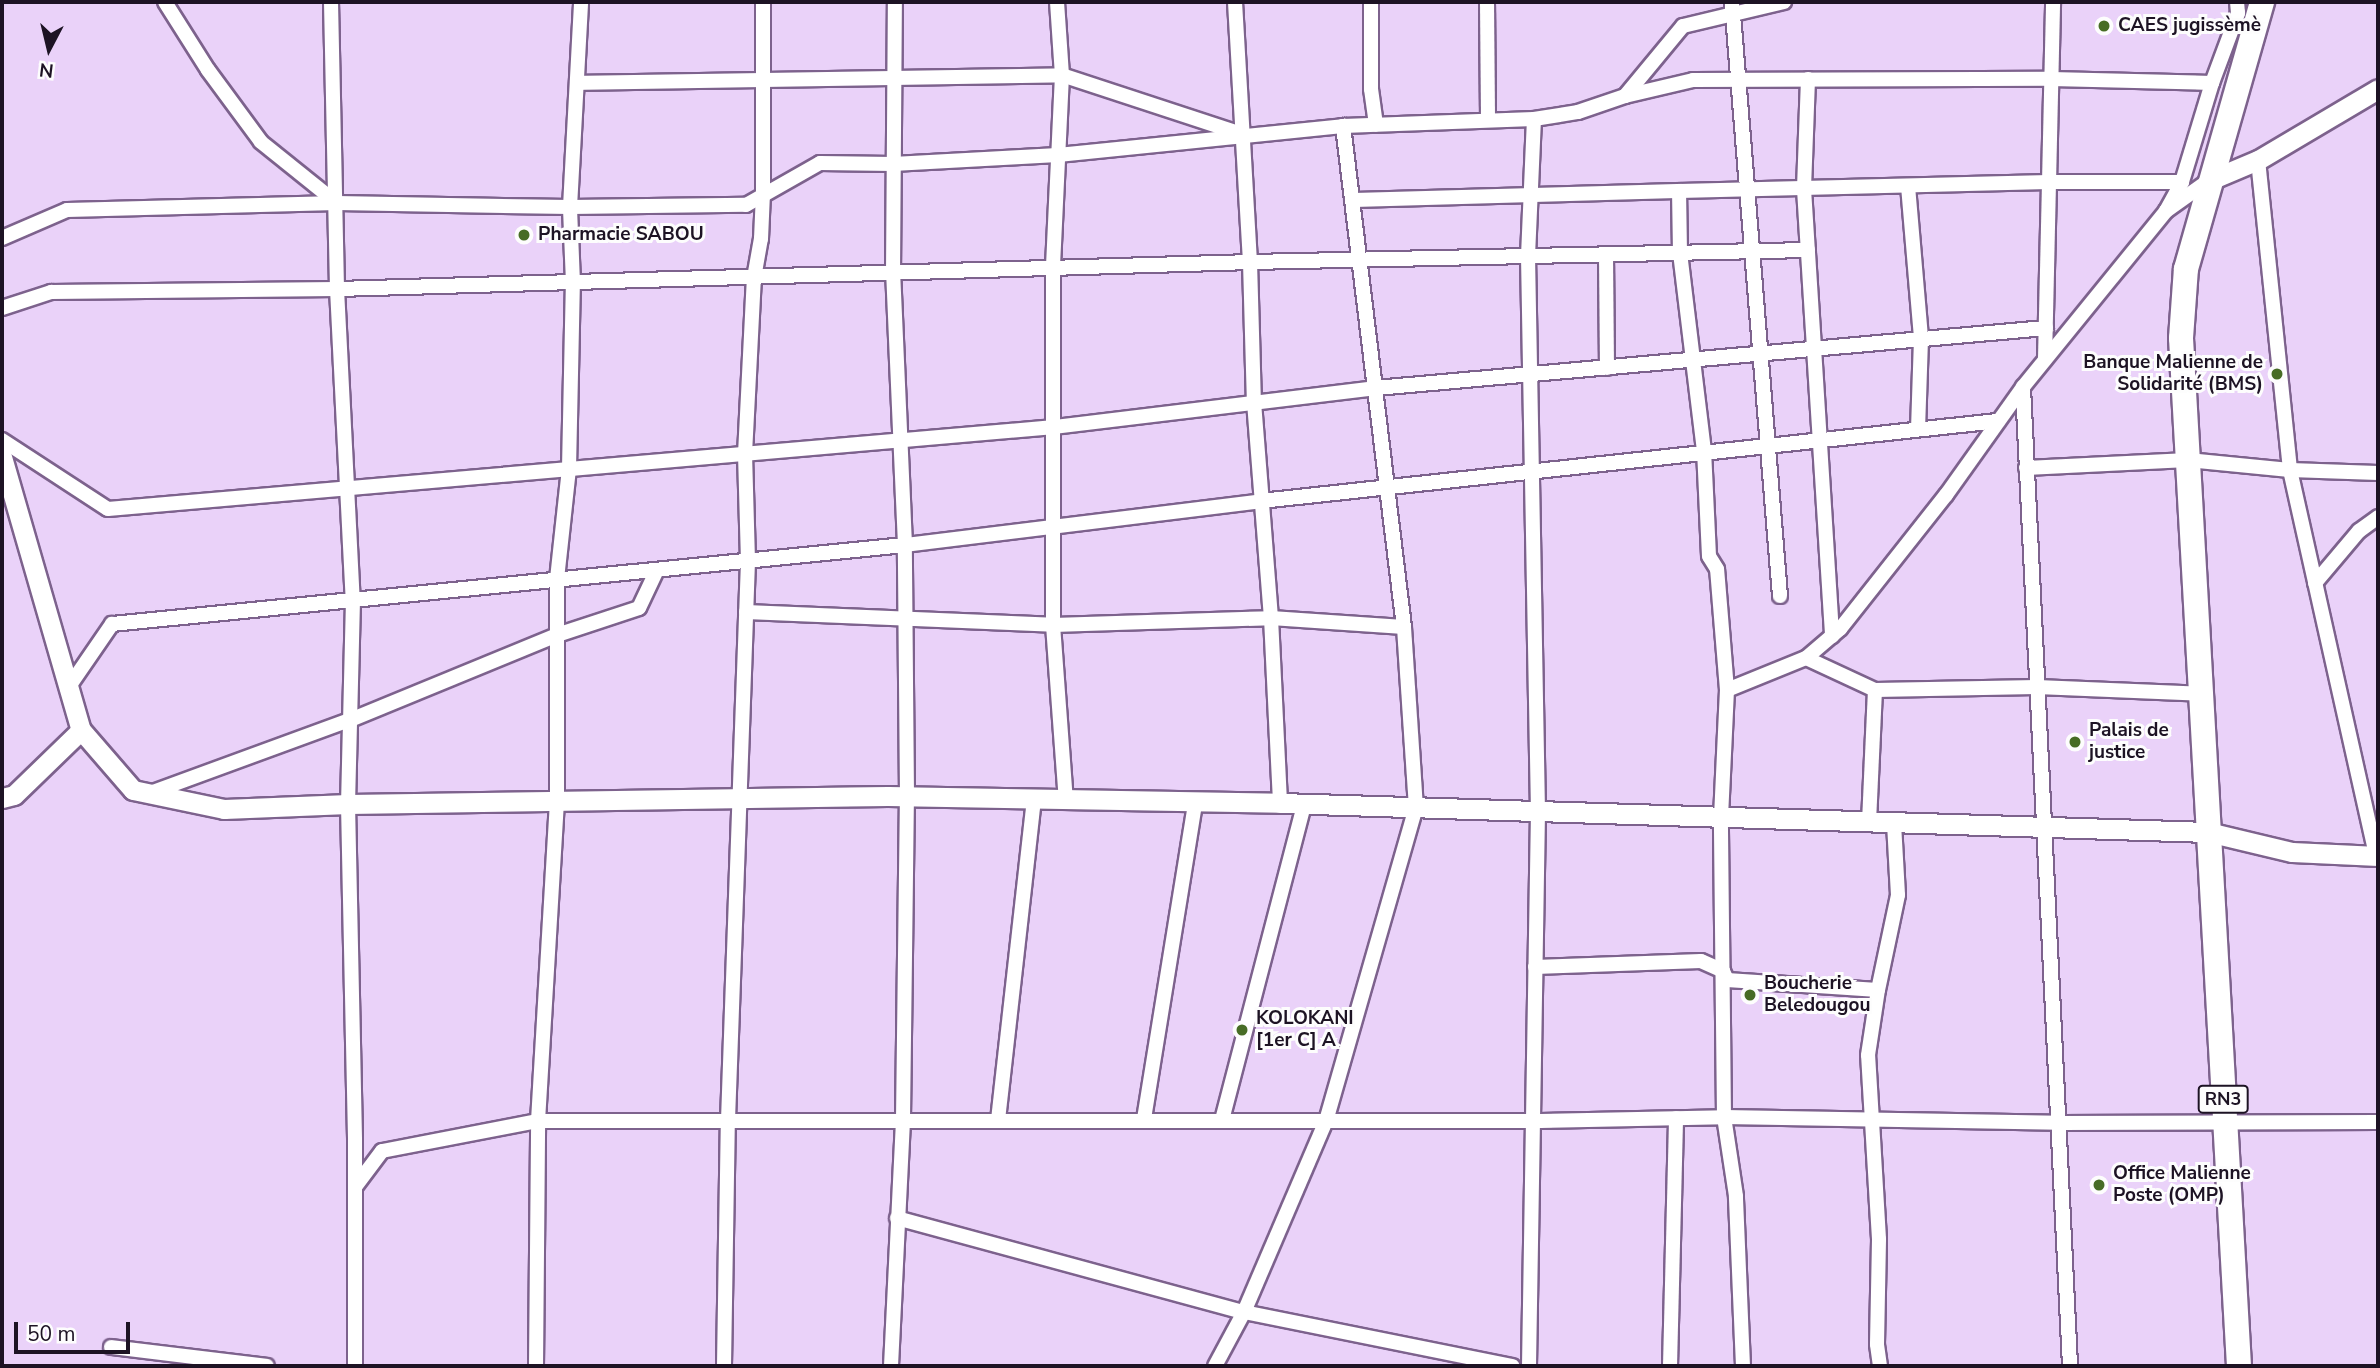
<!DOCTYPE html>
<html>
<head>
<meta charset="utf-8">
<style>
	body { margin:0 }
	#map { position:relative; width:2380px; height:1368px; overflow:hidden; background:#ead2f9; font-family:"Nunito Sans",sans-serif }
	div>[style] { position:absolute }
	.roads { filter:drop-shadow(2px 0 #7d628d) drop-shadow(-2px 0 #7d628d) drop-shadow(0 2px #7d628d) drop-shadow(0 -2px #7d628d) }
	.street>* { height:14px; margin:-7px; padding:0 7px; transform-origin:7px; border-radius:7px; background:#fff }
	.secondary>* { height:19px; margin:-9.5px; padding:0 9.5px; transform-origin:9.5px; border-radius:9.5px; background:#fff }
	.highway>* { height:24px; margin:-12px; padding:0 12px; transform-origin:12px; border-radius:12px; background:#fff }
	.dots>* { width:19px; height:19px; translate:-50% -50%; box-sizing:border-box; border:4px solid #fdfdfd; border-radius:50% }
	span { translate:-50% -50%; white-space:nowrap; text-align:center; line-height:1.15; -webkit-text-stroke:6px #fdfdfd; paint-order:stroke }
	.shield-label span { padding:2px 5px; background:#fdfdfd; border:2px solid; border-radius:5px; -webkit-text-stroke-width:0 }
	.shield-label { font-size:18px; color:#1d1324; font-weight:700 }
	.poi-label { font-size:19px; color:#1d1324; font-weight:700 }
	.left { translate:0 -50%; text-align:left }
	.right { translate:-100% -50%; text-align:right }
	.frame { position:absolute; inset:0; border:4px solid #1d1324; pointer-events:none }
	.north { position:absolute; left:14px; top:14px; width:70px; height:70px; -webkit-text-stroke:5px #fdfdfd; paint-order:stroke; rotate:187deg; font-size:19px; font-weight:700; line-height:28px; text-align:center; color:#1d1324 }
	.north::after { content:''; display:block; margin:auto; width:24px; height:32px; background:#1d1324; clip-path:polygon(50% 0,100% 100%,50% 72%,0 100%) }
	.scale { position:absolute; left:14px; top:1322px; width:116px; height:32px; box-sizing:border-box; border:4px solid #1d1324; border-top:0; padding-left:9px; font-size:21px; line-height:24px; white-space:nowrap; color:#1d1324; -webkit-text-stroke:5px #fdfdfd; paint-order:stroke }
</style>
</head>
<body>
<div id="map">
	<div class="roads">
		<div class="street">
			<i style="left:165px;top:2px;width:80px;rotate:57.7deg"></i>
			<i style="left:208px;top:70px;width:89px;rotate:53.6deg"></i>
			<i style="left:261px;top:142px;width:97px;rotate:38.8deg"></i>
			<i style="left:331px;top:2px;width:287px;rotate:88.8deg"></i>
			<i style="left:337px;top:289px;width:311px;rotate:87.1deg"></i>
			<i style="left:353px;top:600px;width:204px;rotate:91.4deg"></i>
			<i style="left:348px;top:804px;width:336px;rotate:88.8deg"></i>
			<i style="left:355px;top:1140px;width:226px;rotate:90deg"></i>
			<i style="left:1057px;top:2px;width:73px;rotate:86.1deg"></i>
			<i style="left:1062px;top:75px;width:194px;rotate:92.7deg"></i>
			<i style="left:1053px;top:269px;width:356px;rotate:90deg"></i>
			<i style="left:1053px;top:625px;width:175px;rotate:85.8deg"></i>
			<i style="left:1235px;top:2px;width:260px;rotate:86.7deg"></i>
			<i style="left:1250px;top:262px;width:140px;rotate:88.4deg"></i>
			<i style="left:1254px;top:402px;width:217px;rotate:85.5deg"></i>
			<i style="left:1271px;top:618px;width:185px;rotate:87.2deg"></i>
			<i style="left:1371px;top:2px;width:87px;rotate:90deg"></i>
			<i style="left:1371px;top:89px;width:36px;rotate:82deg"></i>
			<i style="left:1487px;top:2px;width:118px;rotate:89.5deg"></i>
			<i style="left:1732px;top:2px;width:596px;rotate:85.38deg"></i>
			<i style="left:1808px;top:79px;width:110px;rotate:92.1deg"></i>
			<i style="left:1804px;top:189px;width:448px;rotate:86.4deg"></i>
			<i style="left:577px;top:83px;width:485px;rotate:-0.9deg"></i>
			<i style="left:1062px;top:75px;width:185px;rotate:18.2deg"></i>
			<i style="left:2212px;top:83px;width:75px;rotate:-69.6deg"></i>
			<i style="left:2238px;top:13px;width:11px;rotate:-95deg"></i>
			<i style="left:1625px;top:96px;width:91px;rotate:-50.4deg"></i>
			<i style="left:1683px;top:26px;width:104px;rotate:-13.4deg"></i>
			<i style="left:2258px;top:160px;width:312px;rotate:84.1deg"></i>
			<i style="left:2290px;top:470px;width:395px;rotate:77.4deg"></i>
			<i style="left:1908px;top:186px;width:154px;rotate:85.1deg"></i>
			<i style="left:1921px;top:339px;width:90px;rotate:91.9deg"></i>
			<i style="left:1352px;top:200px;width:327px;rotate:-1.6deg"></i>
			<i style="left:2px;top:238px;width:71px;rotate:-23.3deg"></i>
			<i style="left:67px;top:210px;width:270px;rotate:-1.5deg"></i>
			<i style="left:337px;top:203px;width:233px;rotate:1deg"></i>
			<i style="left:570px;top:207px;width:176px;rotate:-0.7deg"></i>
			<i style="left:746px;top:205px;width:85px;rotate:-29.6deg"></i>
			<i style="left:820px;top:163px;width:73px;rotate:0.8deg"></i>
			<i style="left:893px;top:164px;width:165px;rotate:-3.1deg"></i>
			<i style="left:1058px;top:155px;width:286px;rotate:-5.8deg"></i>
			<i style="left:1343px;top:126px;width:191px;rotate:-2.1deg"></i>
			<i style="left:1534px;top:119px;width:45px;rotate:-9deg"></i>
			<i style="left:1578px;top:112px;width:50px;rotate:-18.8deg"></i>
			<i style="left:1625px;top:96px;width:70px;rotate:-13.2deg"></i>
			<i style="left:1693px;top:80px;width:358px;rotate:-0.2deg"></i>
			<i style="left:2051px;top:79px;width:161px;rotate:1.4deg"></i>
			<i style="left:2212px;top:83px;width:103px;rotate:106.9deg"></i>
			<i style="left:1606px;top:255px;width:113px;rotate:89.5deg"></i>
			<i style="left:2px;top:308px;width:52px;rotate:-18.1deg"></i>
			<i style="left:51px;top:292px;width:286px;rotate:-0.6deg"></i>
			<i style="left:337px;top:289px;width:913px;rotate:-1.69deg"></i>
			<i style="left:1250px;top:262px;width:558px;rotate:-1.23deg"></i>
			<i style="left:2045px;top:359px;width:357px;rotate:-88.7deg"></i>
			<i style="left:2023px;top:387px;width:980px;rotate:87.25deg"></i>
			<i style="left:2px;top:440px;width:126px;rotate:33.1deg"></i>
			<i style="left:108px;top:509px;width:950px;rotate:-4.95deg"></i>
			<i style="left:1054px;top:427px;width:324px;rotate:-6.9deg"></i>
			<i style="left:1376px;top:388px;width:673px;rotate:-5.12deg"></i>
			<i style="left:2026px;top:468px;width:162px;rotate:-2.8deg"></i>
			<i style="left:2188px;top:460px;width:102px;rotate:5.6deg"></i>
			<i style="left:2290px;top:470px;width:88px;rotate:2deg"></i>
			<i style="left:2315px;top:583px;width:68px;rotate:-49.8deg"></i>
			<i style="left:2359px;top:531px;width:24px;rotate:-36deg"></i>
			<i style="left:746px;top:612px;width:307px;rotate:2.4deg"></i>
			<i style="left:1053px;top:625px;width:218px;rotate:-1.8deg"></i>
			<i style="left:1271px;top:618px;width:133px;rotate:3.9deg"></i>
			<i style="left:1806px;top:658px;width:76px;rotate:24.9deg"></i>
			<i style="left:1875px;top:690px;width:162px;rotate:-1.1deg"></i>
			<i style="left:2037px;top:687px;width:164px;rotate:2.4deg"></i>
			<i style="left:68px;top:688px;width:78px;rotate:-55.5deg"></i>
			<i style="left:112px;top:624px;width:797px;rotate:-5.69deg"></i>
			<i style="left:905px;top:545px;width:359px;rotate:-7deg"></i>
			<i style="left:1261px;top:501px;width:741px;rotate:-6.2deg"></i>
			<i style="left:1727px;top:690px;width:85px;rotate:-22.1deg"></i>
			<i style="left:1806px;top:658px;width:45px;rotate:-40.5deg"></i>
			<i style="left:1840px;top:629px;width:171px;rotate:-51.7deg"></i>
			<i style="left:1946px;top:495px;width:133px;rotate:-54.5deg"></i>
			<i style="left:2023px;top:387px;width:227px;rotate:-50.9deg"></i>
			<i style="left:2166px;top:211px;width:52px;rotate:-35.5deg"></i>
			<i style="left:150px;top:793px;width:213px;rotate:-20.1deg"></i>
			<i style="left:350px;top:720px;width:224px;rotate:-22.3deg"></i>
			<i style="left:557px;top:635px;width:86px;rotate:-18.2deg"></i>
			<i style="left:639px;top:608px;width:42px;rotate:-64.7deg"></i>
			<i style="left:1869px;top:822px;width:132px;rotate:-87.4deg"></i>
			<i style="left:1535px;top:967px;width:166px;rotate:-2.1deg"></i>
			<i style="left:1701px;top:961px;width:24px;rotate:24deg"></i>
			<i style="left:1723px;top:971px;width:10px;rotate:66deg"></i>
			<i style="left:1727px;top:980px;width:151px;rotate:3.8deg"></i>
			<i style="left:1144px;top:1119px;width:320px;rotate:-80.8deg"></i>
			<i style="left:998px;top:1120px;width:323px;rotate:-83.6deg"></i>
			<i style="left:1222px;top:1120px;width:325px;rotate:-75.4deg"></i>
			<i style="left:355px;top:1187px;width:45px;rotate:-53.1deg"></i>
			<i style="left:382px;top:1151px;width:159px;rotate:-10.9deg"></i>
			<i style="left:538px;top:1121px;width:1002px"></i>
			<i style="left:1540px;top:1121px;width:184px;rotate:-1.2deg"></i>
			<i style="left:1724px;top:1117px;width:334px;rotate:1deg"></i>
			<i style="left:2058px;top:1123px;width:320px;rotate:-0.2deg"></i>
			<i style="left:897px;top:1218px;width:360px;rotate:15.2deg"></i>
			<i style="left:1244px;top:1312px;width:274px;rotate:11.4deg"></i>
			<i style="left:111px;top:1347px;width:157px;rotate:6.9deg"></i>
			<i style="left:536px;top:1366px;width:245px;rotate:-89.5deg"></i>
			<i style="left:538px;top:1121px;width:321px;rotate:-86.6deg"></i>
			<i style="left:557px;top:801px;width:222px;rotate:-90deg"></i>
			<i style="left:557px;top:579px;width:111px;rotate:-83.8deg"></i>
			<i style="left:569px;top:469px;width:186px;rotate:-88.8deg"></i>
			<i style="left:573px;top:283px;width:76px;rotate:-92.3deg"></i>
			<i style="left:570px;top:207px;width:205px;rotate:-86.9deg"></i>
			<i style="left:724px;top:1366px;width:246px;rotate:-89.1deg"></i>
			<i style="left:728px;top:1120px;width:559px;rotate:-87.95deg"></i>
			<i style="left:748px;top:561px;width:107px;rotate:-91.6deg"></i>
			<i style="left:745px;top:454px;width:176px;rotate:-87.1deg"></i>
			<i style="left:754px;top:278px;width:40px;rotate:-80deg"></i>
			<i style="left:761px;top:239px;width:45px;rotate:-87.5deg"></i>
			<i style="left:763px;top:194px;width:192px;rotate:-90deg"></i>
			<i style="left:891px;top:1366px;width:247px;rotate:-87.2deg"></i>
			<i style="left:903px;top:1119px;width:323px;rotate:-89.3deg"></i>
			<i style="left:907px;top:796px;width:251px;rotate:-90.5deg"></i>
			<i style="left:905px;top:545px;width:271px;rotate:-92.5deg"></i>
			<i style="left:893px;top:274px;width:272px;rotate:-89.6deg"></i>
			<i style="left:1215px;top:1366px;width:61px;rotate:-61.8deg"></i>
			<i style="left:1244px;top:1312px;width:208px;rotate:-66.8deg"></i>
			<i style="left:1326px;top:1121px;width:326px;rotate:-74deg"></i>
			<i style="left:1416px;top:808px;width:181px;rotate:-93.8deg"></i>
			<i style="left:1404px;top:627px;width:505px;rotate:-96.94deg"></i>
			<i style="left:1529px;top:1366px;width:554px;rotate:-89.07deg"></i>
			<i style="left:1538px;top:812px;width:556px;rotate:-91.03deg"></i>
			<i style="left:1528px;top:256px;width:137px;rotate:-87.5deg"></i>
			<i style="left:1670px;top:1366px;width:248px;rotate:-88.6deg"></i>
			<i style="left:1743px;top:1366px;width:170px;rotate:-92.4deg"></i>
			<i style="left:1736px;top:1196px;width:80px;rotate:-98.6deg"></i>
			<i style="left:1724px;top:1117px;width:300px;rotate:-90.6deg"></i>
			<i style="left:1721px;top:817px;width:127px;rotate:-87.3deg"></i>
			<i style="left:1727px;top:690px;width:121px;rotate:-94.7deg"></i>
			<i style="left:1717px;top:569px;width:15px;rotate:-122deg"></i>
			<i style="left:1709px;top:556px;width:105px;rotate:-92.7deg"></i>
			<i style="left:1704px;top:451px;width:199px;rotate:-96.9deg"></i>
			<i style="left:1680px;top:253px;width:62px;rotate:-90.9deg"></i>
			<i style="left:1679px;top:191px;width:370px;rotate:-1.4deg"></i>
			<i style="left:2049px;top:182px;width:133px"></i>
			<i style="left:2182px;top:182px;width:33px;rotate:119deg"></i>
			<i style="left:1880px;top:1366px;width:22px;rotate:-98deg"></i>
			<i style="left:1877px;top:1344px;width:105px;rotate:-88.9deg"></i>
			<i style="left:1879px;top:1239px;width:184px;rotate:-93.4deg"></i>
			<i style="left:1868px;top:1055px;width:66px;rotate:-81.3deg"></i>
			<i style="left:1878px;top:990px;width:97px;rotate:-78.1deg"></i>
			<i style="left:1898px;top:895px;width:72px;rotate:-93.2deg"></i>
		</div>
		<div class="secondary">
			<i style="left:2208px;top:181px;width:54px;rotate:-22.8deg"></i>
			<i style="left:2258px;top:160px;width:139px;rotate:-30.6deg"></i>
			<i style="left:2px;top:457px;width:284px;rotate:73.9deg"></i>
			<i style="left:81px;top:730px;width:79px;rotate:49.1deg"></i>
			<i style="left:133px;top:790px;width:93px;rotate:11.8deg"></i>
			<i style="left:224px;top:809px;width:124px;rotate:-2.3deg"></i>
			<i style="left:348px;top:804px;width:540px;rotate:-0.85deg"></i>
			<i style="left:888px;top:796px;width:392px;rotate:1deg"></i>
			<i style="left:1280px;top:803px;width:928px;rotate:1.79deg"></i>
			<i style="left:2208px;top:832px;width:86px;rotate:13.4deg"></i>
			<i style="left:2292px;top:852px;width:86px;rotate:2.7deg"></i>
			<i style="left:2px;top:798px;width:12px;rotate:-14deg"></i>
			<i style="left:14px;top:795px;width:93px;rotate:-44.1deg"></i>
		</div>
		<div class="highway">
			<i style="left:2239px;top:1366px;width:1030px;rotate:-93.23deg"></i>
			<i style="left:2181px;top:338px;width:69px;rotate:-85.9deg"></i>
			<i style="left:2186px;top:269px;width:278px;rotate:-74.1deg"></i>
		</div>
	</div>
	<div class="dots">
		<i style="left:2104px;top:26px;background:#476c25"></i>
		<i style="left:524px;top:235px;background:#476c25"></i>
		<i style="left:2277px;top:374px;background:#476c25"></i>
		<i style="left:2075px;top:742px;background:#476c25"></i>
		<i style="left:1750px;top:995px;background:#476c25"></i>
		<i style="left:1242px;top:1030px;background:#476c25"></i>
		<i style="left:2099px;top:1185px;background:#476c25"></i>
	</div>
	<div class="shield-label">
		<span style="left:2223px;top:1099px">RN3</span>
	</div>
	<div class="poi-label">
		<span class="left" style="left:2118px;top:26px">CAES jugissèmè</span>
		<span class="left" style="left:538px;top:235px">Pharmacie SABOU</span>
		<span class="right" style="left:2263px;top:374px">Banque Malienne de<br>Solidarité (BMS)</span>
		<span class="left" style="left:2089px;top:742px">Palais de<br>justice</span>
		<span class="left" style="left:1764px;top:995px">Boucherie<br>Beledougou</span>
		<span class="left" style="left:1256px;top:1030px">KOLOKANI<br>[1er C] A</span>
		<span class="left" style="left:2113px;top:1185px">Office Malienne<br>Poste (OMP)</span>
	</div>
	<div class="frame"></div>
	<div class="north">N</div>
	<div class="scale">50 m</div>
</div>
</body>
</html>
